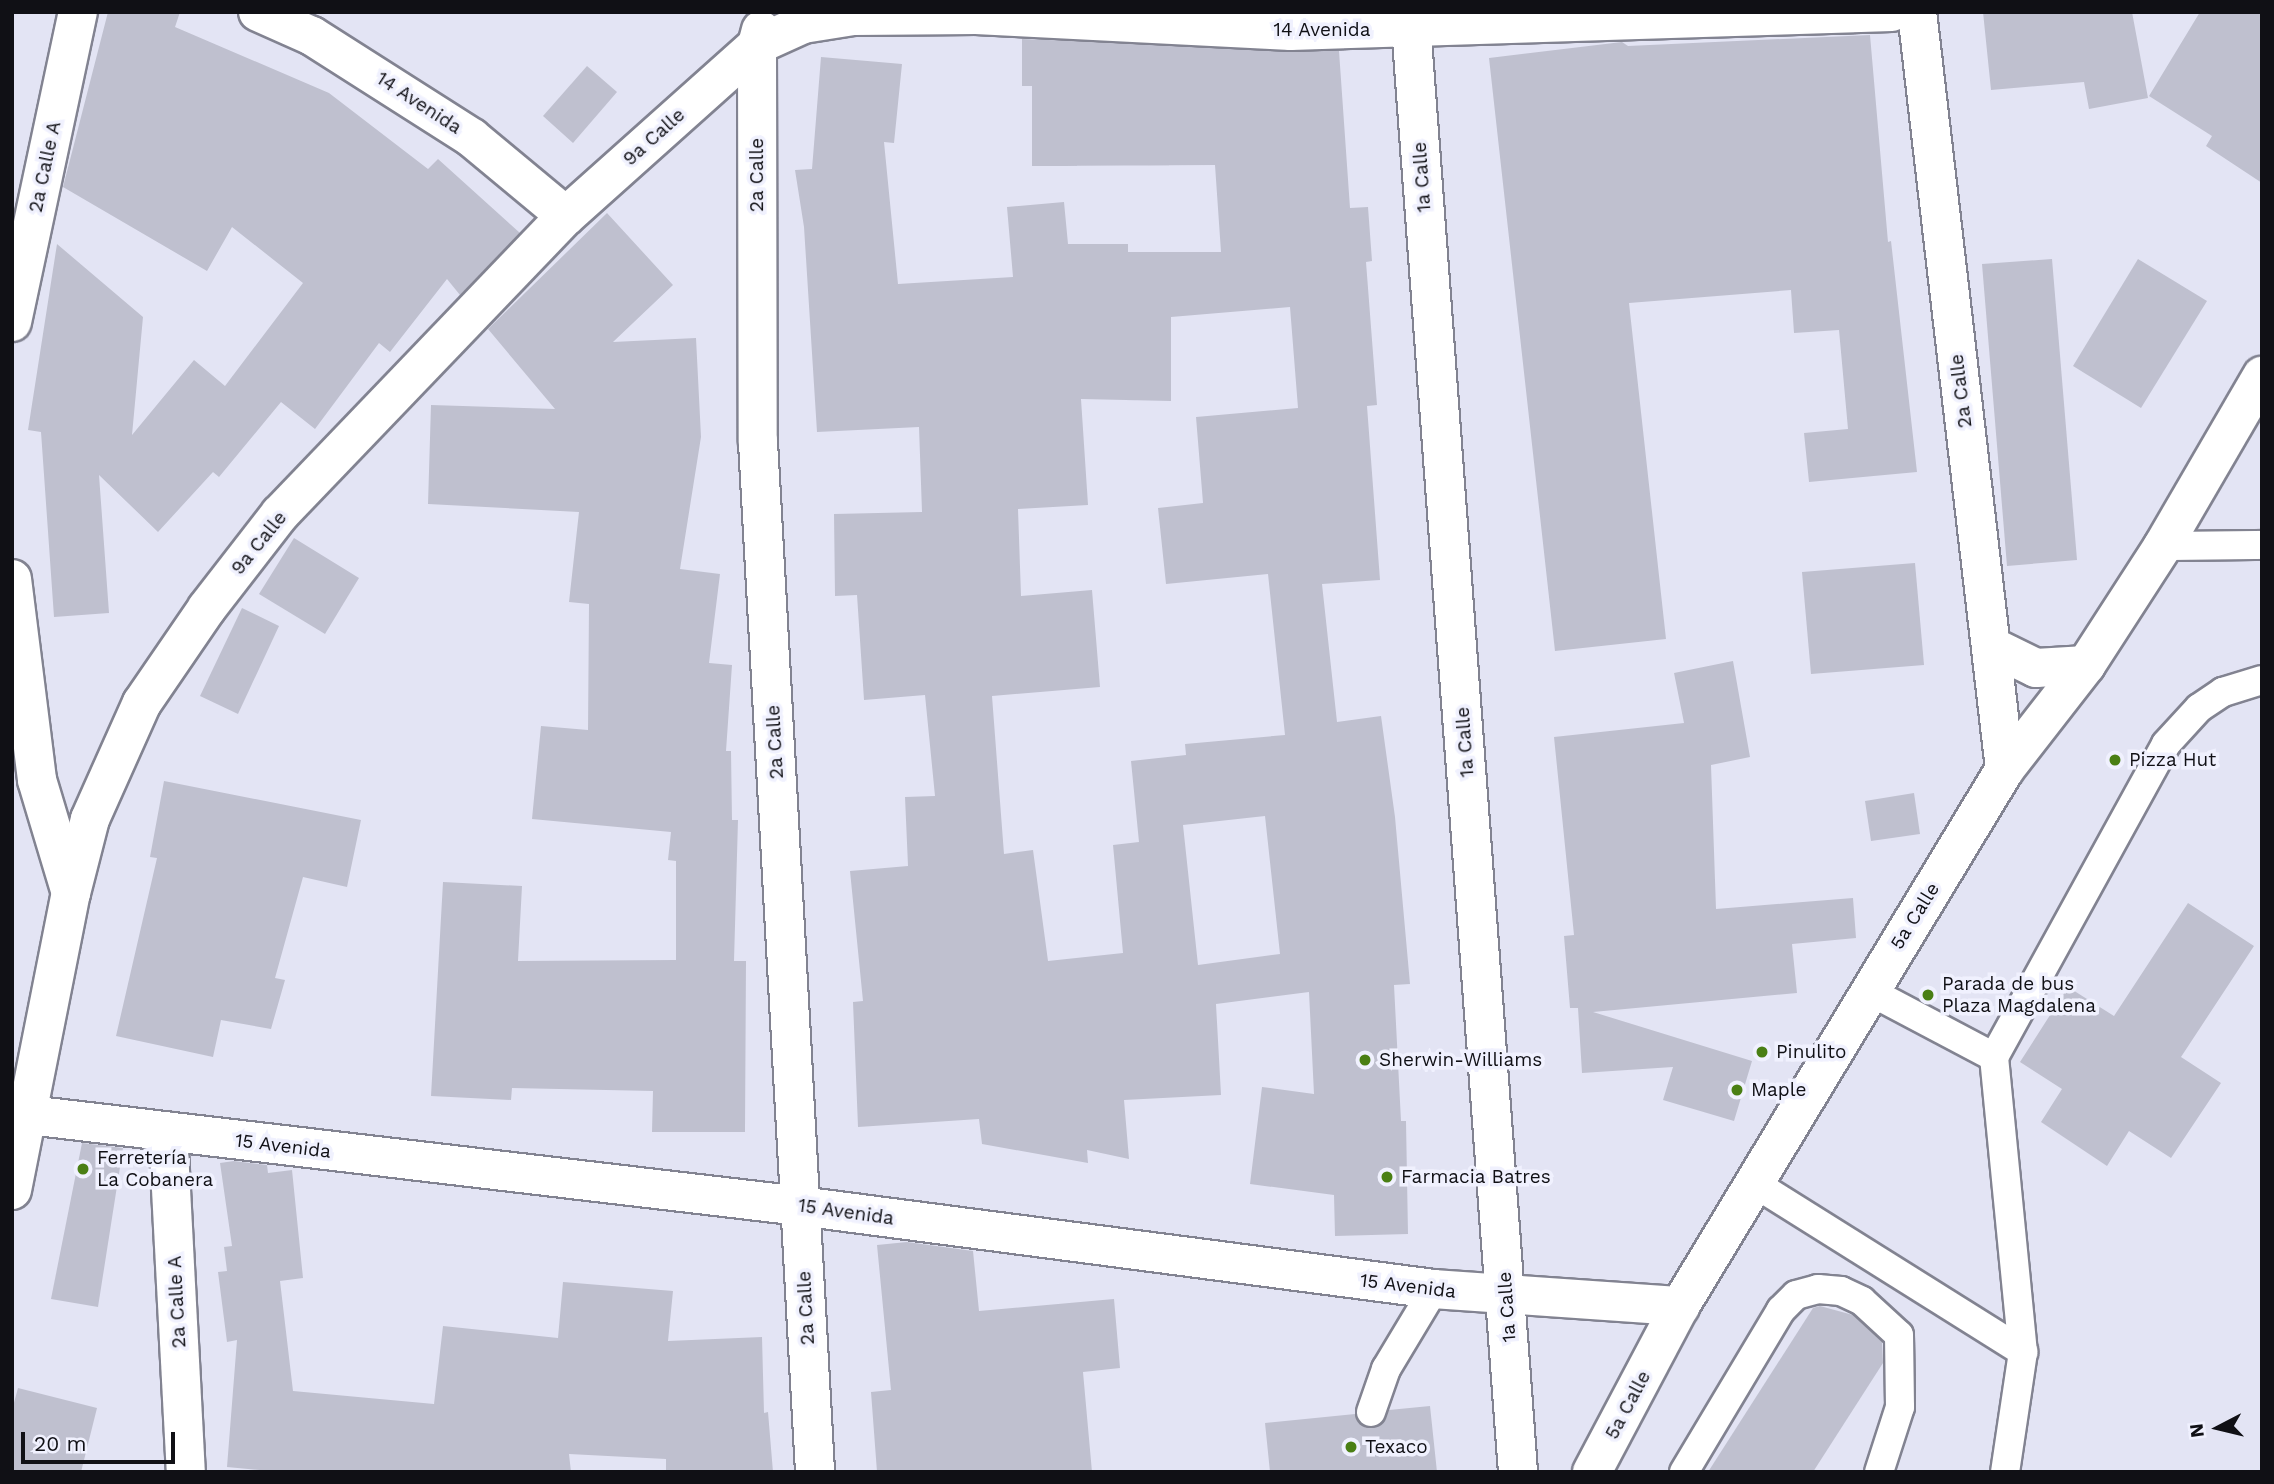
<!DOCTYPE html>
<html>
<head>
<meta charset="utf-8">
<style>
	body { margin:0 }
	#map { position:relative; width:2274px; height:1484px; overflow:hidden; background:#e3e4f4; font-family:"Work Sans",sans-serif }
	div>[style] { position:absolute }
	.building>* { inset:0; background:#bfc0cf }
	.roads { filter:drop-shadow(2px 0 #828391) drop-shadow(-2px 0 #828391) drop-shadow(0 2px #828391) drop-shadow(0 -2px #828391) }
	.service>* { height:28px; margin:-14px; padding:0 14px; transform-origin:14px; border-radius:14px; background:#fff }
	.minor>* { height:38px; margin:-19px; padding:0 19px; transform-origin:19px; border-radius:19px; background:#fff }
	.tertiary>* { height:38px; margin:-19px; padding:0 19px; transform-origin:19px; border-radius:19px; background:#fff }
	.secondary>* { height:38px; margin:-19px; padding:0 19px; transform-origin:19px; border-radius:19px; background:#fff }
	.dots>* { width:19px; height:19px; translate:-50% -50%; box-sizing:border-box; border:4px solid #f0f1fe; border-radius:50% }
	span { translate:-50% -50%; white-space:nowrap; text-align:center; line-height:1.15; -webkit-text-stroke:7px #f0f1fe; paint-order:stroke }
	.street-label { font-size:19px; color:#101015 }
	.poi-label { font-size:19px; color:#101015 }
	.left { translate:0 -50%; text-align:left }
	.frame { position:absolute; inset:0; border:14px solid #101015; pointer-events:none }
	.north { position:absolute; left:2183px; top:1393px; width:70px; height:70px; -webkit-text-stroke:5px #f0f1fe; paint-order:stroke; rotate:263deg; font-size:19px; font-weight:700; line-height:28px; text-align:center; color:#101015 }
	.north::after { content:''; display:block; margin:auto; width:24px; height:32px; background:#101015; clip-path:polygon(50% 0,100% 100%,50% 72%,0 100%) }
	.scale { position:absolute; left:21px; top:1432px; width:154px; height:32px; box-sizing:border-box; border:4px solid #101015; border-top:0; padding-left:9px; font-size:21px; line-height:24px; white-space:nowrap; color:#101015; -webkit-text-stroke:5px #f0f1fe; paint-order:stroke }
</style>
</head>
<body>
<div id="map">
	<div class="building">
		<i style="clip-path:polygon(108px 12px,180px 12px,175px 27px,329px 93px,428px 169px,438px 159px,520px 233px,460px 295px,447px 279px,390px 352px,379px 343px,315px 429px,281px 402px,219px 477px,213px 472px,158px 532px,99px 475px,109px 613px,54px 617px,41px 432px,28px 430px,57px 244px,143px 317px,132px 435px,194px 360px,225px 386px,303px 283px,232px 227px,207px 271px,63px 187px)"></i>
		<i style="clip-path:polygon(1983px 12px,2132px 12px,2148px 98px,2089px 109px,2084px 82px,1991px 90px)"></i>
		<i style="clip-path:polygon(2200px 12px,2262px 12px,2262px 183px,2206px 146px,2212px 136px,2149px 96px)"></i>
		<i style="clip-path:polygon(1870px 35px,1888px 242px,1891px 241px,1917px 472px,1809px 482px,1804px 433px,1848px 429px,1839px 330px,1794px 333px,1791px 290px,1629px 303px,1666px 639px,1555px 651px,1489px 58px,1622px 42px,1628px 46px)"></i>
		<i style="clip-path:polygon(evenodd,1022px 39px,1339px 51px,1350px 208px,1368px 207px,1372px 261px,1366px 262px,1377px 405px,1367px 406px,1380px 580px,1322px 584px,1337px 722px,1381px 716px,1395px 817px,1410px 984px,1394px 985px,1401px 1121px,1406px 1121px,1408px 1234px,1335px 1236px,1334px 1195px,1250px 1184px,1262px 1087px,1314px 1094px,1309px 992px,1216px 1004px,1221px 1095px,1124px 1100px,1129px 1159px,1087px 1150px,1088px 1163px,982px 1144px,979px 1119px,858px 1127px,853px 1002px,863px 1001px,850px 871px,908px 866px,905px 797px,935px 796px,925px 695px,864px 700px,857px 595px,835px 596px,834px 514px,922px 512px,919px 427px,817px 432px,804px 227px,795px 170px,812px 169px,821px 57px,902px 64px,894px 143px,884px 142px,898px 284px,1013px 277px,1007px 207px,1064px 202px,1068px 244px,1128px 244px,1128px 252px,1221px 252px,1215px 165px,1032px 166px,1032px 86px,1022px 86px,1022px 39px,1290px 307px,1298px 408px,1196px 417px,1203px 503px,1158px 508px,1166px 584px,1268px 574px,1285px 735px,1185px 744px,1186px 755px,1131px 761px,1139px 842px,1113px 845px,1123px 953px,1048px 961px,1033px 850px,1004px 854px,992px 696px,1100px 687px,1092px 590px,1021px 596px,1018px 509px,1088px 505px,1081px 399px,1171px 401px,1171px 317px,1290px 307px,1022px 39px,1265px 816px,1280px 954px,1198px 965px,1183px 825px,1265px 816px)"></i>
		<i style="clip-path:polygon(587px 66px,617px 92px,573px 143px,543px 116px)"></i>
		<i style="clip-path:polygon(607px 213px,673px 285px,613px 342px,696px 338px,701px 437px,680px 569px,720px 574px,709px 663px,732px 665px,726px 751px,731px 751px,732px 820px,738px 820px,734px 961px,746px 961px,745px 1132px,652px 1132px,653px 1091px,512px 1088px,511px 1100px,431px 1096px,443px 882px,522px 886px,518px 961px,676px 960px,676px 861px,668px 860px,671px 832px,532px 819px,541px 726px,588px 730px,589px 604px,569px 602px,579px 512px,428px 504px,431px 405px,555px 409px,488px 329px)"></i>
		<i style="clip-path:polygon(2052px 259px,2077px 560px,2007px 566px,1982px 264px)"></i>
		<i style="clip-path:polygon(2138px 259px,2207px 301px,2141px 408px,2073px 366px)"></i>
		<i style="clip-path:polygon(294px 538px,359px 578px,325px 634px,259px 594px)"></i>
		<i style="clip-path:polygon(1915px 563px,1924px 665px,1811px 674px,1802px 572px)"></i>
		<i style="clip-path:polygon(242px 608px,279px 626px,238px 714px,200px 696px)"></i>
		<i style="clip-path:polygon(1733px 661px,1750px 757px,1711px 765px,1716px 909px,1853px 898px,1856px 938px,1792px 944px,1797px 993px,1593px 1012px,1752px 1061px,1734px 1121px,1663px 1100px,1673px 1067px,1582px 1073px,1578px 1008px,1570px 1008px,1564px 936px,1574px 935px,1554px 737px,1684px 723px,1674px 673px)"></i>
		<i style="clip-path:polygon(164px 781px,361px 820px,347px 887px,303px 877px,275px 978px,285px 980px,271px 1029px,221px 1020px,213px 1057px,116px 1036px,157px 858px,150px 857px)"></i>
		<i style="clip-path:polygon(1914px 793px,1920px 834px,1871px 841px,1865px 801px)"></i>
		<i style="clip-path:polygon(2188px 903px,2254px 946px,2181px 1057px,2221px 1083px,2171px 1158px,2129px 1131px,2107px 1166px,2041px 1122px,2062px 1089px,2020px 1062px,2068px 987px,2114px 1016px)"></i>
		<i style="clip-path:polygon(82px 1143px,123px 1148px,98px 1307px,51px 1299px)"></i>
		<i style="clip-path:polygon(234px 1161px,267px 1165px,268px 1173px,292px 1170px,303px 1278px,280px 1281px,293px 1391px,434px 1404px,443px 1326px,558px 1338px,563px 1282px,673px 1291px,668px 1341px,762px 1337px,764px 1413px,768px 1412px,773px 1472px,666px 1472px,666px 1459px,569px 1454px,571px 1472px,280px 1472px,227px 1467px,237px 1340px,227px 1342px,218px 1272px,227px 1271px,224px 1247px,232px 1246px,220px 1163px)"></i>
		<i style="clip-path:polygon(907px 1242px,973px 1251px,979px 1311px,1114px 1299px,1120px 1368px,1083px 1372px,1092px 1472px,877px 1472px,871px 1392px,891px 1390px,877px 1245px)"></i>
		<i style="clip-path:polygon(1820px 1306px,1853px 1315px,1882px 1342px,1883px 1363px,1813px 1472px,1708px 1472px,1813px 1308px)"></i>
		<i style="clip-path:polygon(18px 1388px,97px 1408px,81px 1472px,12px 1472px,12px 1410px)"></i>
		<i style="clip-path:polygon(1430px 1406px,1437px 1472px,1270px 1472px,1265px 1423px,1355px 1414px,1359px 1423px,1373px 1428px,1382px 1424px,1389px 1410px)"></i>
	</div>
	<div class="roads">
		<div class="service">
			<i style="left:2163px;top:546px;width:99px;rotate:-0.6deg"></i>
			<i style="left:1869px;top:991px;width:141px;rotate:27.8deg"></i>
			<i style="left:1994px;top:1057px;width:296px;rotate:84.4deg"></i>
			<i style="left:2023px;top:1352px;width:121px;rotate:98.5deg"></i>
			<i style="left:1994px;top:1057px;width:357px;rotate:-61.2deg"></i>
			<i style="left:2166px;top:744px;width:49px;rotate:-47.5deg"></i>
			<i style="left:2199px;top:708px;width:29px;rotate:-34deg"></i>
			<i style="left:2223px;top:692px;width:41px;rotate:-17.1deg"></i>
			<i style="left:1754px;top:1183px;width:318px;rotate:32.1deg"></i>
			<i style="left:1371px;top:1412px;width:46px;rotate:-70.8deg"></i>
			<i style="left:1386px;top:1369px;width:93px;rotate:-59deg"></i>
			<i style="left:1684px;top:1472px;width:189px;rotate:-59.1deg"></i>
			<i style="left:1781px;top:1310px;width:21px;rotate:-45deg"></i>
			<i style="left:1796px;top:1295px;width:23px;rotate:-15deg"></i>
			<i style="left:1818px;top:1289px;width:23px;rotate:5deg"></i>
			<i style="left:1841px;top:1291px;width:23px;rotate:25deg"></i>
			<i style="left:1862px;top:1301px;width:50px;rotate:42.6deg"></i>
			<i style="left:1899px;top:1335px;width:72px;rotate:89.2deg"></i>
			<i style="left:1900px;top:1407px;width:68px;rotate:107.9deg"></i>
		</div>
		<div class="minor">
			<i style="left:258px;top:12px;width:59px;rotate:24deg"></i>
			<i style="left:312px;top:36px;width:190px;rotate:32.5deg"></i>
			<i style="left:472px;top:138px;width:122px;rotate:39.7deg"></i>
			<i style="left:761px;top:30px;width:16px;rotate:105deg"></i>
			<i style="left:757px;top:45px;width:397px;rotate:89.9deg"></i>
			<i style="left:758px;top:442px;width:1032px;rotate:86.83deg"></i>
			<i style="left:12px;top:322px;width:317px;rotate:-78deg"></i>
			<i style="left:12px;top:579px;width:203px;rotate:82.9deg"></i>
			<i style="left:37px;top:780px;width:118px;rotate:73.3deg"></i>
			<i style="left:12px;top:1113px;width:793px;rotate:6.73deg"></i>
			<i style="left:800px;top:1206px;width:639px;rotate:7.46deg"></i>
			<i style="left:1434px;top:1289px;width:247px;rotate:4deg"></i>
			<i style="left:168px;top:1132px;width:340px;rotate:87deg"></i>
			<i style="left:12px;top:1190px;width:303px;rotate:-78.8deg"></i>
			<i style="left:71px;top:893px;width:76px;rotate:-75.6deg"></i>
			<i style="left:90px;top:819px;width:127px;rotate:-65.9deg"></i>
			<i style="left:142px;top:703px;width:115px;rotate:-55.6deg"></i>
			<i style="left:207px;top:608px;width:119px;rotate:-52.2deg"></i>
			<i style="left:280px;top:514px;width:413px;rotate:-46.2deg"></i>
			<i style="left:566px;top:216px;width:256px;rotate:-41.8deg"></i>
			<i style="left:757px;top:45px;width:51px;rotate:-24.5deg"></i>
			<i style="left:803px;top:24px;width:51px;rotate:-9.1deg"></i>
			<i style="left:853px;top:16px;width:123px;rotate:-0.5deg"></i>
			<i style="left:976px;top:15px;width:315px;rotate:2.9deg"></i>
			<i style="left:1291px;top:31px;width:601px;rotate:-1.81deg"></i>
		</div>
		<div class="tertiary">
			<i style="left:2005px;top:769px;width:132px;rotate:-52.1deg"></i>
			<i style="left:2086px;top:665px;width:142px;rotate:-57.1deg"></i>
			<i style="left:2163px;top:546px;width:197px;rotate:-59.8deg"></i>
		</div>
		<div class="secondary">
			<i style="left:1410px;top:12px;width:1464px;rotate:85.77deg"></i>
			<i style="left:1991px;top:646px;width:50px;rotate:26.1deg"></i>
			<i style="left:2036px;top:668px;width:50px;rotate:-3.4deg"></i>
			<i style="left:1592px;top:1472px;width:188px;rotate:-62.1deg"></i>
			<i style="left:1680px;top:1306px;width:628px;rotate:-58.82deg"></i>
			<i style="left:2005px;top:769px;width:762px;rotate:-96.63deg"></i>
		</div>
	</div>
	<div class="dots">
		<i style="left:2115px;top:760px;background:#4a7f14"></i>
		<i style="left:1928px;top:995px;background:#4a7f14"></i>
		<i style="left:1762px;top:1052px;background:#4a7f14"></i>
		<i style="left:1365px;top:1060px;background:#4a7f14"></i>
		<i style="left:1737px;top:1090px;background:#4a7f14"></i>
		<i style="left:83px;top:1169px;background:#4a7f14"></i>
		<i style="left:1387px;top:1177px;background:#4a7f14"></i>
		<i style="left:1351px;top:1447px;background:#4a7f14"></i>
	</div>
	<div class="street-label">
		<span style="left:1322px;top:30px">14 Avenida</span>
		<span style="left:419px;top:103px;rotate:33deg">14 Avenida</span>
		<span style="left:654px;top:137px;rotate:-42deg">9a Calle</span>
		<span style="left:45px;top:167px;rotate:-78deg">2a Calle A</span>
		<span style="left:757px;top:175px;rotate:-90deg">2a Calle</span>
		<span style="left:1422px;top:177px;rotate:-94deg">1a Calle</span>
		<span style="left:1961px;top:391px;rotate:-97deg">2a Calle</span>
		<span style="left:259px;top:543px;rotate:-51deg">9a Calle</span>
		<span style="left:775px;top:742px;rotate:-93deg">2a Calle</span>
		<span style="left:1465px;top:742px;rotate:-94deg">1a Calle</span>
		<span style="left:1915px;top:916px;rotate:-58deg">5a Calle</span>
		<span style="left:283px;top:1146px;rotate:7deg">15 Avenida</span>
		<span style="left:846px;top:1212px;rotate:8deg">15 Avenida</span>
		<span style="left:1408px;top:1286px;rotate:7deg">15 Avenida</span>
		<span style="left:177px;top:1302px;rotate:-93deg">2a Calle A</span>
		<span style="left:1507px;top:1307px;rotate:-94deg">1a Calle</span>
		<span style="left:806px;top:1308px;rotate:-93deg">2a Calle</span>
		<span style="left:1628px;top:1405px;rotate:-62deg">5a Calle</span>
	</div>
	<div class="poi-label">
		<span class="left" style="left:2129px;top:760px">Pizza Hut</span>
		<span class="left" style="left:1942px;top:995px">Parada de bus<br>Plaza Magdalena</span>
		<span class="left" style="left:1776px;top:1052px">Pinulito</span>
		<span class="left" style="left:1379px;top:1060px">Sherwin-Williams</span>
		<span class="left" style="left:1751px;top:1090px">Maple</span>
		<span class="left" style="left:97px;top:1169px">Ferretería<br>La Cobanera</span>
		<span class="left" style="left:1401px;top:1177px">Farmacia Batres</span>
		<span class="left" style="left:1365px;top:1447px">Texaco</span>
	</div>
	<div class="frame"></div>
	<div class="north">N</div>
	<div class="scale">20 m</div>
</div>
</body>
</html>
